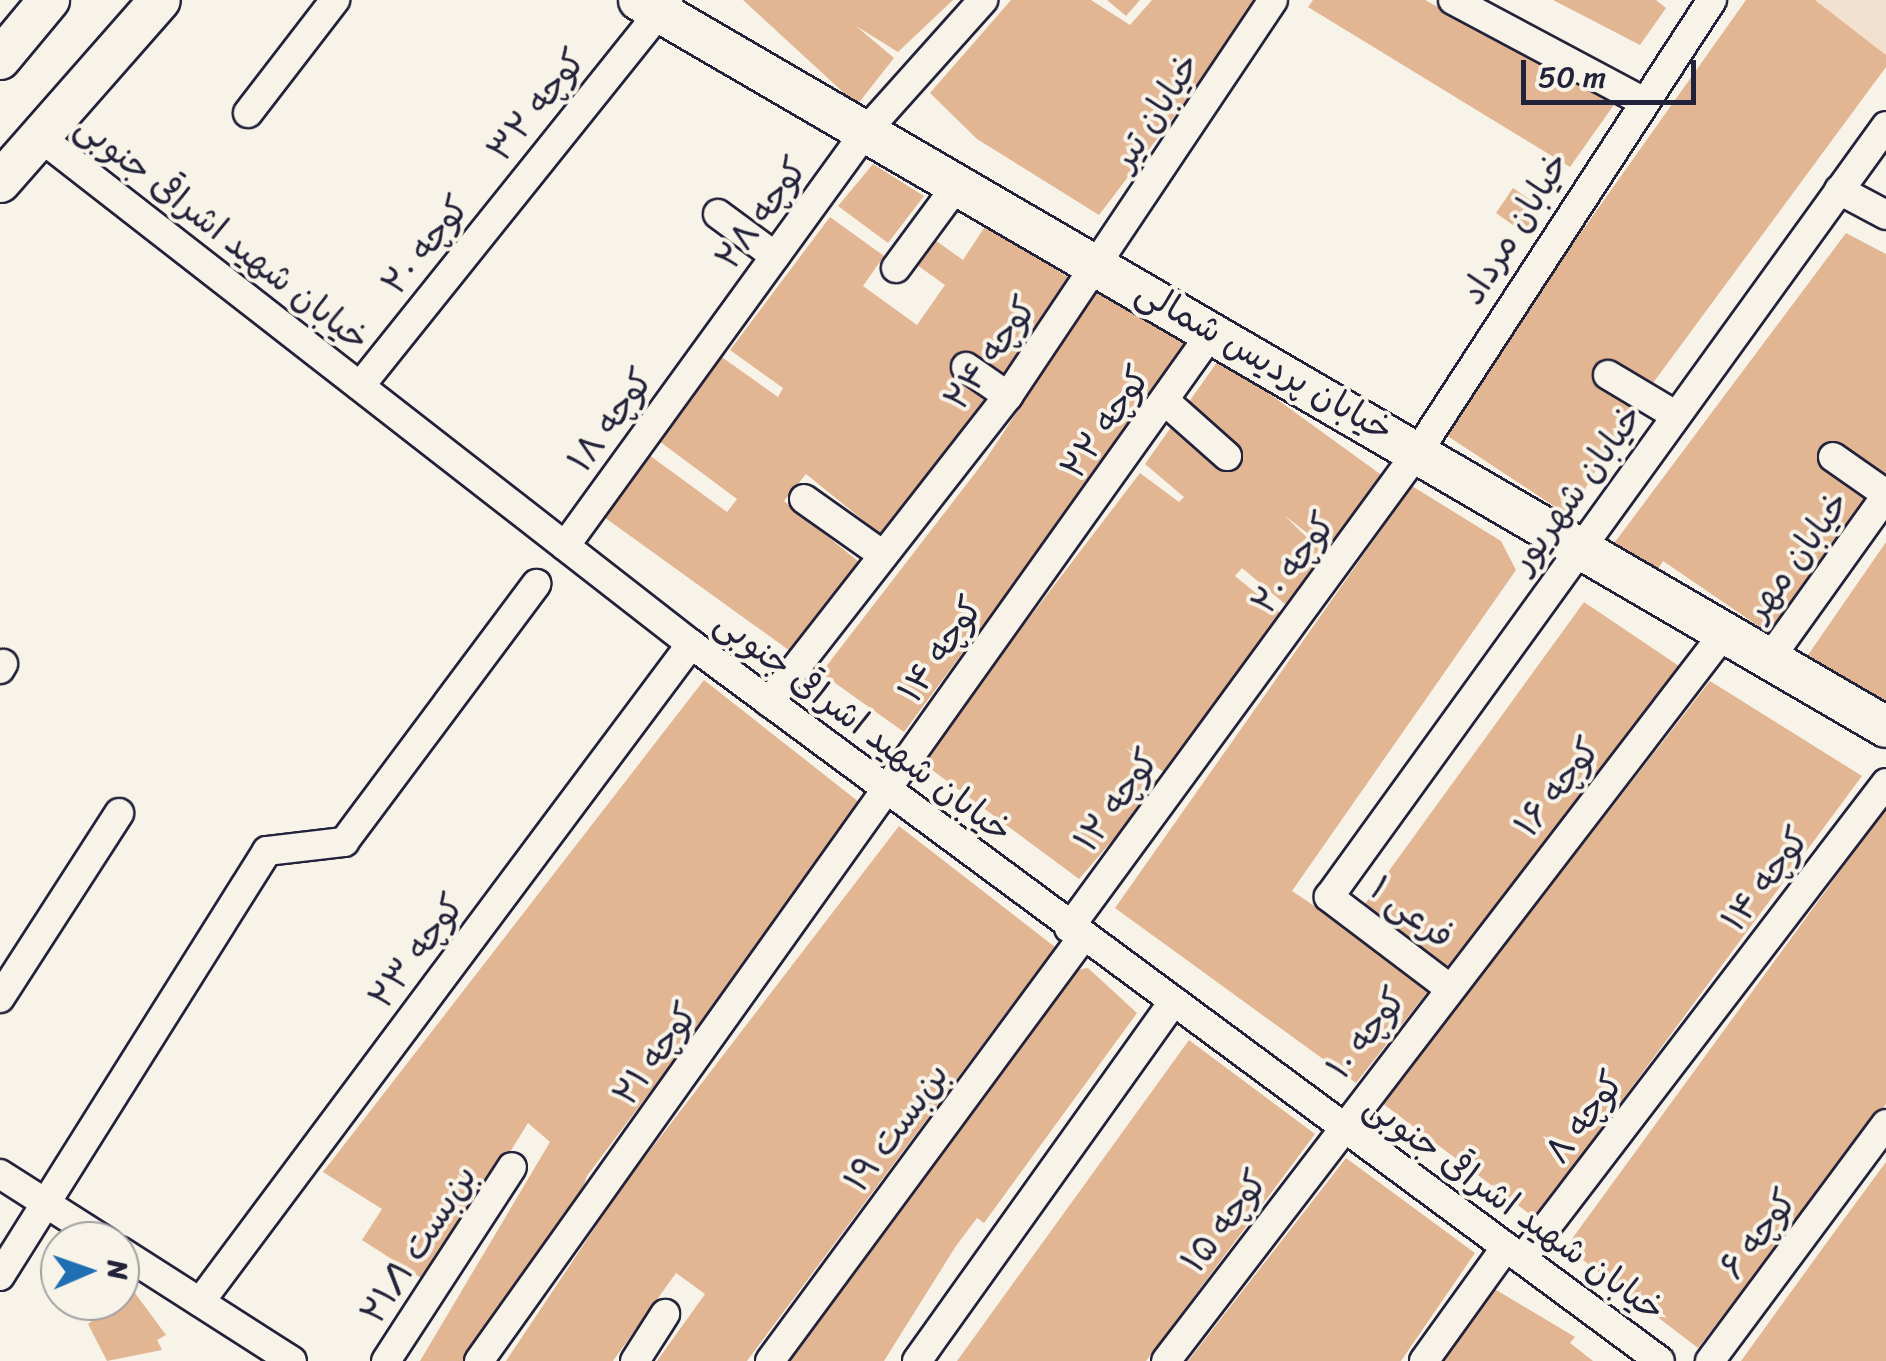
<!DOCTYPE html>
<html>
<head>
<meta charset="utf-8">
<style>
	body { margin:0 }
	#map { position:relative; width:1886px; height:1361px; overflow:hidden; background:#f7f3e8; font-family:Sriracha,"Playpen Sans Arabic",sans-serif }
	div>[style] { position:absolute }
	.built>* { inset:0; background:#f1e1ce }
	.building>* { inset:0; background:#e3b693 }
	.roads { filter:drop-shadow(2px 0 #22223b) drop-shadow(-2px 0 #22223b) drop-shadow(0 2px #22223b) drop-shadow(0 -2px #22223b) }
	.street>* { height:28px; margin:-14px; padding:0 14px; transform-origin:14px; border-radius:14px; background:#f7f3e8 }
	.secondary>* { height:40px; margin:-20px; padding:0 20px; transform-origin:20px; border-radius:20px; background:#f7f3e8 }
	span { translate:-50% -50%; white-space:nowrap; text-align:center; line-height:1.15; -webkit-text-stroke:8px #f7f3e8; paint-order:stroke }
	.street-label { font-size:35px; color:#22223b }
	.north { position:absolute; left:40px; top:1221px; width:100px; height:100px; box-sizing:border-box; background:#f7f3e8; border:2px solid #a29fa3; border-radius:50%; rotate:88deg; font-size:28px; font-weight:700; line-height:40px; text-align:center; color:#22223b }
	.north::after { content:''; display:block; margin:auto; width:35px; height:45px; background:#1f6fb2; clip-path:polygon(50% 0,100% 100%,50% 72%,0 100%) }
	.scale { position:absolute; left:1521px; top:60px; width:175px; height:45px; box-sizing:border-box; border:5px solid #22223b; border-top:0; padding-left:12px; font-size:30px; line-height:35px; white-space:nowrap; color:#22223b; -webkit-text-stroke:8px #f7f3e8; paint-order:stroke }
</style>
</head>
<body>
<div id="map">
	<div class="built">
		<i style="clip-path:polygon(1815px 0,1886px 0,1886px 55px)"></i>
	</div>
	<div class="building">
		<i style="clip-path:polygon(743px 0,953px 0,898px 52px,856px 26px,894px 58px,857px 105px)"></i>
		<i style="clip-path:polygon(1011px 0,1091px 0,1130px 25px,1152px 0,1263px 0,1099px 215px,977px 139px,930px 93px)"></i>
		<i style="clip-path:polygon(1107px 0,1140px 0,1126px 16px)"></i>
		<i style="clip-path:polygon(1313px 0,1425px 0,1616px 102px,1570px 167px,1308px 7px)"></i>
		<i style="clip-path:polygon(1553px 0,1656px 0,1666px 8px,1640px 45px)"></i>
		<i style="clip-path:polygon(1746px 0,1815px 0,1886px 55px,1886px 67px,1625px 421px,1569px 516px,1440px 431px)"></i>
		<i style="clip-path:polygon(873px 164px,924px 196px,888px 243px,838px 206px)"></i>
		<i style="clip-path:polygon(1513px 188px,1542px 208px,1524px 233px,1496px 213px)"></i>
		<i style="clip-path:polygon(830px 217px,884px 256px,863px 286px,917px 325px,945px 285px,917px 265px,935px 240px,963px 260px,986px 225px,1071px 279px,998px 381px,959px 352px,951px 364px,991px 392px,885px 538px,806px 474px,784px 501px,864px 566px,797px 656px,597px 512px,645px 452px,727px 512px,737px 499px,655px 438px,716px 353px,778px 397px,783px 388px,730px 350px)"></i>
		<i style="clip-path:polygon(1846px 233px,1886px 254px,1886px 472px,1770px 634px,1663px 561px,1655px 574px,1612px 546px)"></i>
		<i style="clip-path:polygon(1105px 278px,1198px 335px,904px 732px,821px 673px,986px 459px)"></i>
		<i style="clip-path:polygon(1220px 358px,1387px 479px,1334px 554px,1284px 515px,1330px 560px,1291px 609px,1242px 568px,1235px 576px,1285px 617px,1169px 775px,1126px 748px,1161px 784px,1079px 879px,920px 761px,1140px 473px,1179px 502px,1184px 497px,1145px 464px)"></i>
		<i style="clip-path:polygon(1412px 486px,1501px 541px,1516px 570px,1292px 891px,1433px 985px,1356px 1083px,1115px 908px)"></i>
		<i style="clip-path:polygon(1886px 542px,1886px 707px,1808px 655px)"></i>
		<i style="clip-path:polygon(1584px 602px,1682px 668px,1443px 972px,1362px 908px)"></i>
		<i style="clip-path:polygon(704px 680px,864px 806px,587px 1176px,577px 1206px,468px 1361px,420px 1361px,550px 1142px,528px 1123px,429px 1283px,362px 1240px,382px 1209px,323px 1172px)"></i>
		<i style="clip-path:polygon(1710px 681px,1862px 776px,1535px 1218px,1382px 1103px)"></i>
		<i style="clip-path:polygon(1886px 808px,1886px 1104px,1698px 1348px,1566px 1247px)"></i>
		<i style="clip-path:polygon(899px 826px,1055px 947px,747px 1361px,657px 1361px,705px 1294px,676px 1273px,613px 1361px,506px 1361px,622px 1187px)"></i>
		<i style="clip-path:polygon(1088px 968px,1137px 1013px,984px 1223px,977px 1218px,956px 1246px,884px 1361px,772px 1361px,902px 1207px,1076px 970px)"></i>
		<i style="clip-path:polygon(1189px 1040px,1315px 1134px,1146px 1361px,957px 1361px)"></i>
		<i style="clip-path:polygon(1346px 1158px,1475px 1253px,1401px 1361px,1188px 1361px)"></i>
		<i style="clip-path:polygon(1886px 1162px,1886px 1361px,1741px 1361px,1830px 1238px)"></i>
		<i style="clip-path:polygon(1483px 1282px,1575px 1337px,1570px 1343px,1593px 1361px,1443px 1361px)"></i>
		<i style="clip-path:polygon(132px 1289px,166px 1335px,157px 1340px,162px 1350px,107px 1361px,88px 1324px)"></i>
	</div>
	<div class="roads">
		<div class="street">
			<i style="left:1453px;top:0;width:212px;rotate:28.1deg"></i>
			<i style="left:248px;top:113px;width:143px;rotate:-52.4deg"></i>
			<i style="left:36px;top:134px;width:830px;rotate:37.91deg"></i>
			<i style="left:691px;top:644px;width:1205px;rotate:36.5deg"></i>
			<i style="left:1839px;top:190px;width:53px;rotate:28deg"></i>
			<i style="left:718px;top:214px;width:71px;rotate:36.4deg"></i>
			<i style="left:896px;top:268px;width:104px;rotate:-53.6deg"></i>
			<i style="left:966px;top:367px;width:51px;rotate:34.6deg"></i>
			<i style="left:1608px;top:375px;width:78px;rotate:30.8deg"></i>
			<i style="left:360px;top:386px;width:493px;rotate:-51.3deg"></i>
			<i style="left:1165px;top:401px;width:83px;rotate:41.6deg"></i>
			<i style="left:1833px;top:457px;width:65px;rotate:34.9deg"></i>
			<i style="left:804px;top:499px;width:97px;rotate:35.3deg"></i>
			<i style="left:565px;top:546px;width:513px;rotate:-54.05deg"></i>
			<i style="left:866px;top:131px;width:176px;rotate:-48.2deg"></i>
			<i style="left:1770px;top:658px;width:199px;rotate:-54.4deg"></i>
			<i style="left:0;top:669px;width:6px;rotate:-59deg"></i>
			<i style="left:769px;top:702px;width:388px;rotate:-52deg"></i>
			<i style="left:1008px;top:396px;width:476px;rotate:-56.2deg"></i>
			<i style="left:1069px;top:928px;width:592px;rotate:-53.79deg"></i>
			<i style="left:1419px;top:450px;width:537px;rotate:-56.93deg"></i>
			<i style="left:1449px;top:988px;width:151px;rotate:-142.8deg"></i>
			<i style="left:1329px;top:897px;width:951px;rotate:-54.15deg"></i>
			<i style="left:0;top:998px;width:220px;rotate:-57.2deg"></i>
			<i style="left:0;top:1174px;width:125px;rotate:32.5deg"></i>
			<i style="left:120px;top:1251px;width:204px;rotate:32.6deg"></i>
			<i style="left:1522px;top:1259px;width:599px;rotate:-52.59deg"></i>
			<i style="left:0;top:1276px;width:502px;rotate:-57.86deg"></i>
			<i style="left:267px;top:851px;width:78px;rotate:-6.7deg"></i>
			<i style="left:344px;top:842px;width:322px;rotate:-53.3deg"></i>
			<i style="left:200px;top:1302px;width:821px;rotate:-53.27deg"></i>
			<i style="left:386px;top:1361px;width:231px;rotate:-57deg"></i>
			<i style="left:479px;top:1361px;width:1265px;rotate:-54.53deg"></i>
			<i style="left:635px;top:1361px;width:56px;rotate:-57.4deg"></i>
			<i style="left:770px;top:1361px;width:526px;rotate:-53.59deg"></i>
			<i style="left:917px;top:1361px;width:442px;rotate:-54.5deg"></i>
			<i style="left:1166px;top:1361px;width:919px;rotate:-52.52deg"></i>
			<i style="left:1424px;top:1361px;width:140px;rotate:-54.3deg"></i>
			<i style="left:1710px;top:1361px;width:295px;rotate:-53.4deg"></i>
		</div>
		<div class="secondary">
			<i style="left:639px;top:0;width:1443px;rotate:30.24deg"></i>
			<i style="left:0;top:59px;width:77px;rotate:-50.3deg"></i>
			<i style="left:0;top:182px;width:242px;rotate:-48.7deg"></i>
		</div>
	</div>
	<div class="street-label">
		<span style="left:536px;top:105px;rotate:-51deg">کوچه ۳۲</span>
		<span style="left:1155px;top:111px;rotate:-57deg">خیابان تیر</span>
		<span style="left:761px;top:213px;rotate:-54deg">کوچه ۲۸</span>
		<span style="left:1514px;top:228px;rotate:-58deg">خیابان مرداد</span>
		<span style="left:223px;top:232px;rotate:38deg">خیابان شهید اشراقی جنوبی</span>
		<span style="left:425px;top:245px;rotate:-51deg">کوچه ۲۰</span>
		<span style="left:990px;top:353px;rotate:-54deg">کوچه ۲۴</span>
		<span style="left:1265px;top:360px;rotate:30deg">خیابان پردیس شمالی</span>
		<span style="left:610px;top:420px;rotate:-54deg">کوچه ۱۸</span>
		<span style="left:1105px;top:422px;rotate:-55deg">کوچه ۲۲</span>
		<span style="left:1576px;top:488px;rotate:-54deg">خیابان شهریور</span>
		<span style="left:1797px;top:555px;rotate:-54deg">خیابان مهر</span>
		<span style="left:1293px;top:563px;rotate:-54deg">کوچه ۲۰</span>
		<span style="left:940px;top:649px;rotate:-55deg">کوچه ۱۴</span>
		<span style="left:864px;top:726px;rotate:37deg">خیابان شهید اشراقی جنوبی</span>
		<span style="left:1557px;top:787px;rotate:-52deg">کوچه ۱۶</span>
		<span style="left:1116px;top:800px;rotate:-54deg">کوچه ۱۲</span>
		<span style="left:1765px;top:879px;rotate:-53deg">کوچه ۱۴</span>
		<span style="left:1412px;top:912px;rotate:37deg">فرعی ۱</span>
		<span style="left:416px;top:951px;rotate:-53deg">کوچه ۲۳</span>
		<span style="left:1366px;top:1033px;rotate:-52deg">کوچه ۱۰</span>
		<span style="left:655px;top:1054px;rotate:-54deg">کوچه ۲۱</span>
		<span style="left:1584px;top:1117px;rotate:-53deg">کوچه ۸</span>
		<span style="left:896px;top:1127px;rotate:-54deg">بن‌بست ۱۹</span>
		<span style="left:1515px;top:1207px;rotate:36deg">خیابان شهید اشراقی جنوبی</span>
		<span style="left:1224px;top:1221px;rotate:-53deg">کوچه ۱۵</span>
		<span style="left:1758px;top:1234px;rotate:-53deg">کوچه ۶</span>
		<span style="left:418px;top:1244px;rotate:-57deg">بن‌بست ۲۱/۱</span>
	</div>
	<div class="north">N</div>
	<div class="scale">50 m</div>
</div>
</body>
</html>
